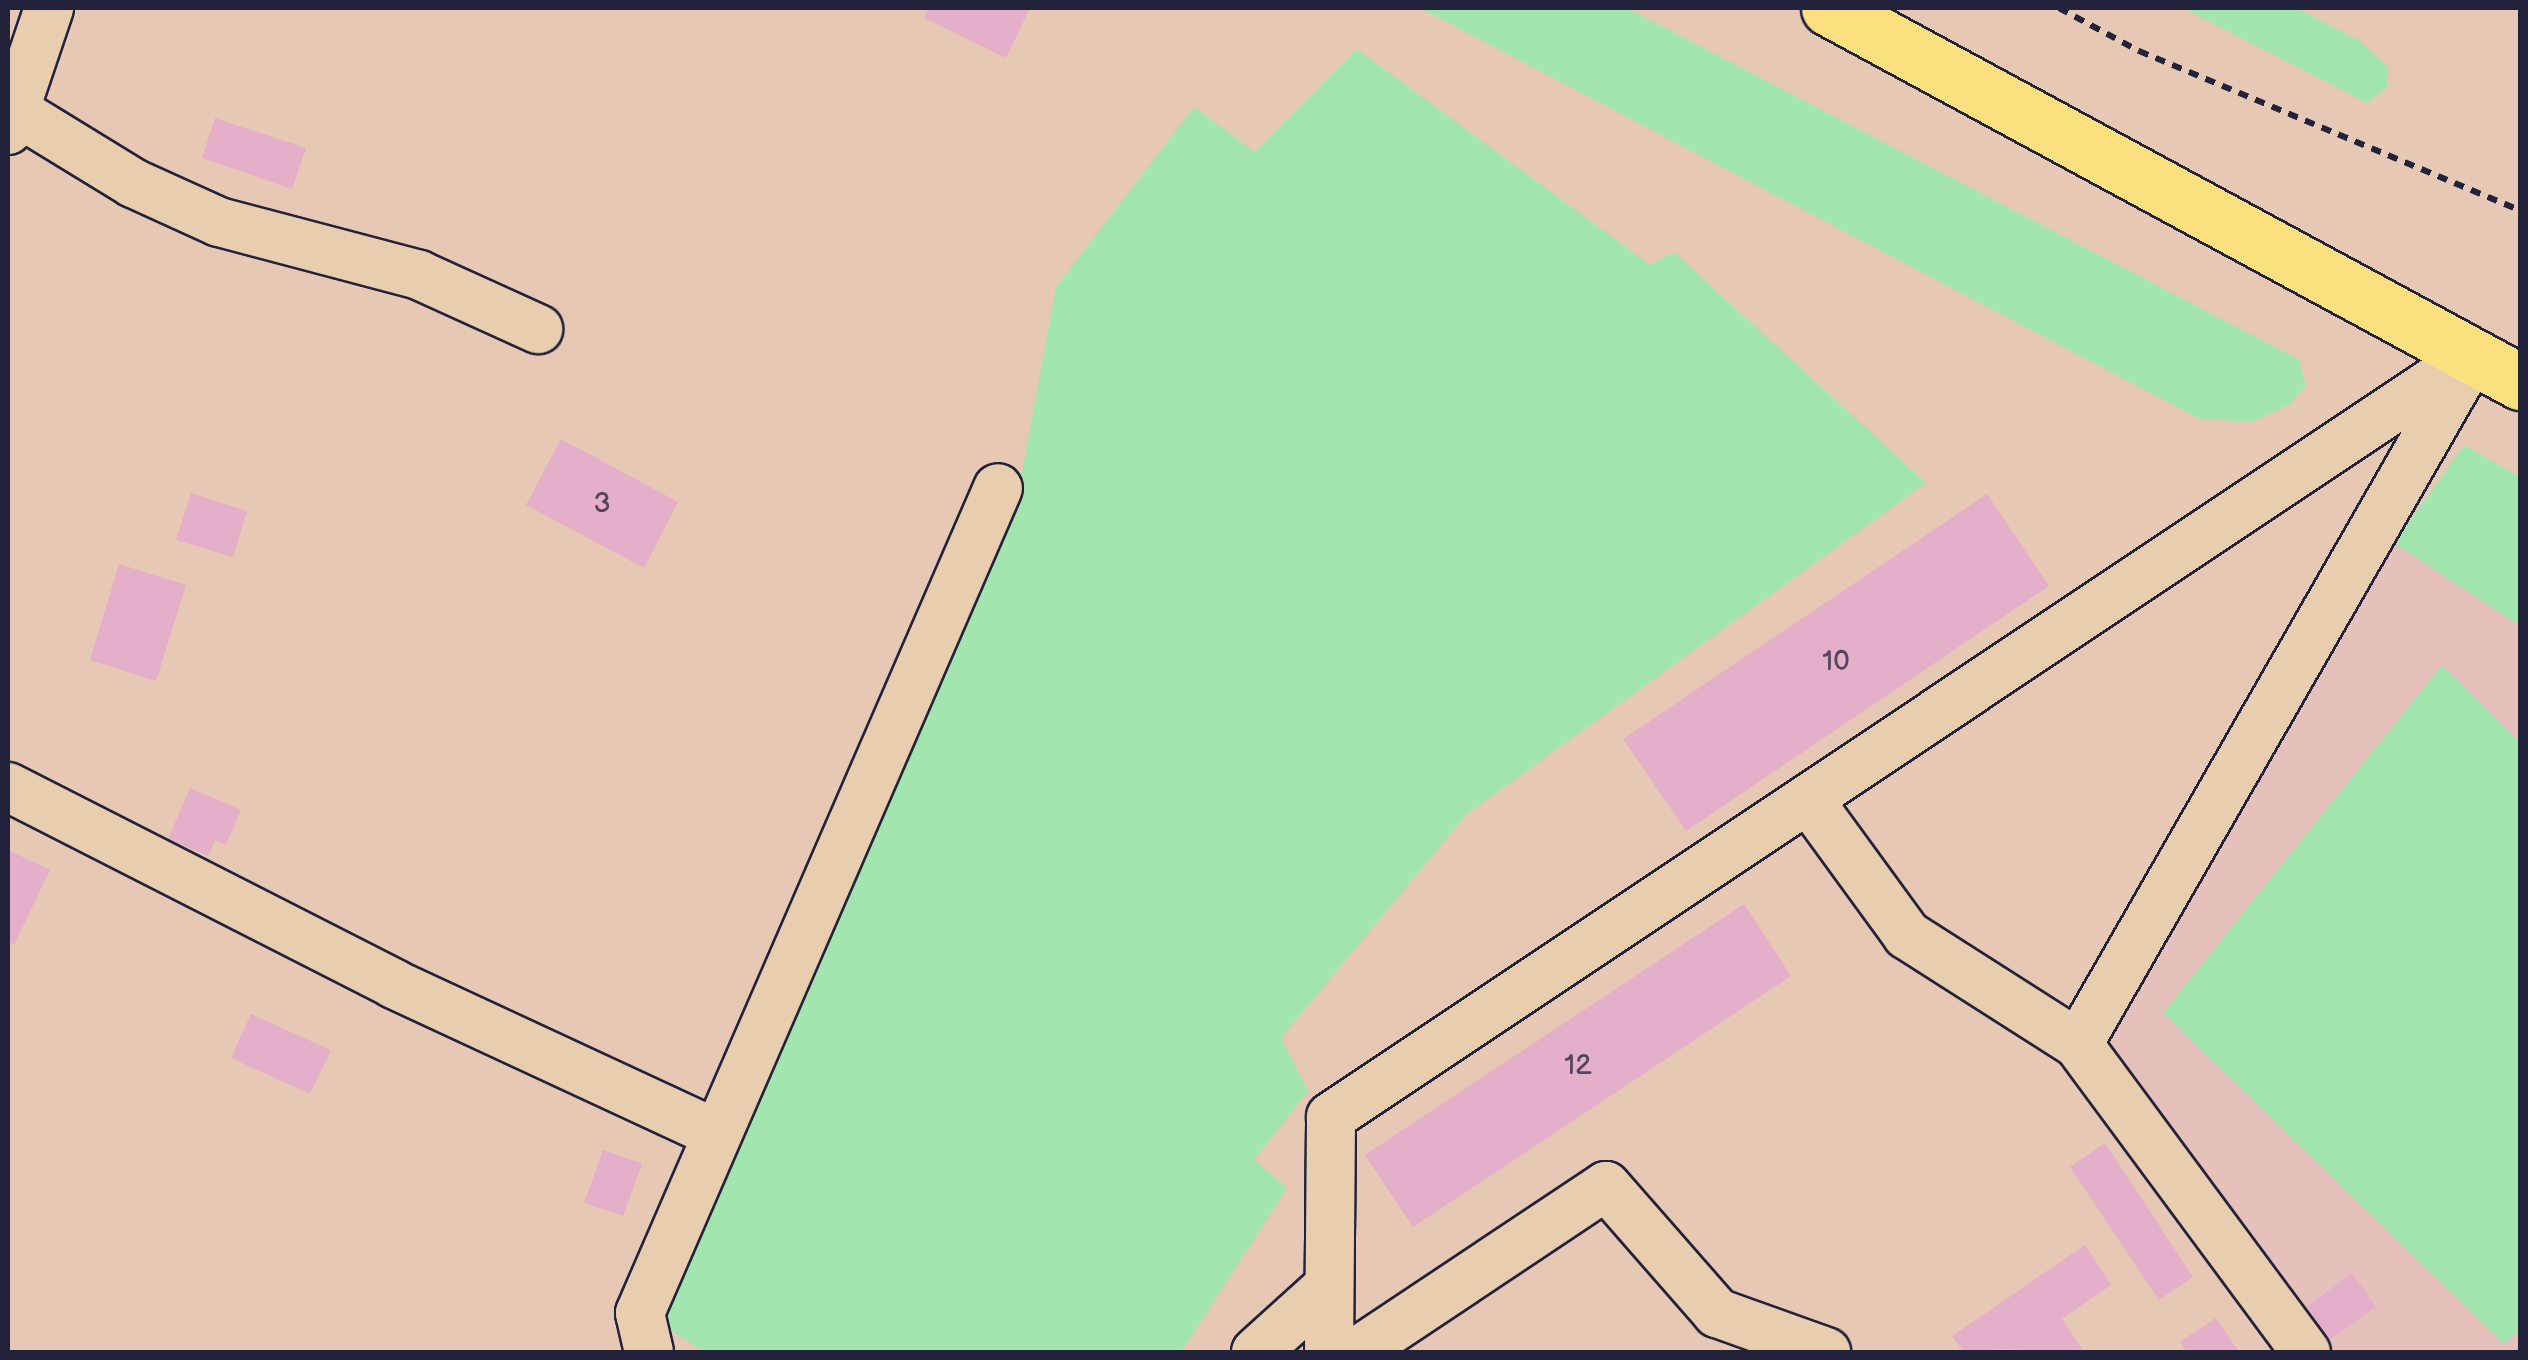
<!DOCTYPE html>
<html>
<head>
<meta charset="utf-8">
<style>
	body { margin:0 }
	#map { position:relative; width:2528px; height:1360px; overflow:hidden; background:#e7c8b4; font-family:"Balsamiq Sans",sans-serif }
	div>[style] { position:absolute }
	.built>* { inset:0; background:#e6c0ba }
	.green>* { inset:0; background:#a2e5af }
	.building>* { inset:0; background:#e4afc8 }
	.path>* { height:6px; margin-top:-3px; transform-origin:0; background:repeating-linear-gradient(90deg,#22223b 0 10px,transparent 0 18px) }
	.roads { filter:drop-shadow(2px 0 #22223b) drop-shadow(-2px 0 #22223b) drop-shadow(0 2px #22223b) drop-shadow(0 -2px #22223b) }
	.minor>* { height:48px; margin:-24px; padding:0 24px; transform-origin:24px; border-radius:24px; background:#e8ceaf }
	.major>* { height:55px; margin:-27.5px; padding:0 27.5px; transform-origin:27.5px; border-radius:27.5px; background:#fbe080 }
	span { translate:-50% -50%; white-space:nowrap; text-align:center; line-height:1.15; -webkit-text-stroke:9px #e8ceaf; paint-order:stroke }
	.number-label { font-size:28px; color:#52455e }
	.number-label span { -webkit-text-stroke-width:0 }
	.frame { position:absolute; inset:0; border:10px solid #22223b; pointer-events:none }
</style>
</head>
<body>
<div id="map">
	<div class="built">
		<i style="clip-path:polygon(2394px 543px,2520px 626px,2520px 1352px,2332px 1352px,2108px 1038px)"></i>
	</div>
	<div class="green">
		<i style="clip-path:polygon(1420px 8px,1627px 8px,2298px 359px,2306px 385px,2290px 404px,2252px 422px,2200px 419px)"></i>
		<i style="clip-path:polygon(2183px 8px,2297px 8px,2360px 41px,2388px 67px,2387px 87px,2367px 103px)"></i>
		<i style="clip-path:polygon(1357px 49px,1650px 265px,1674px 252px,1926px 483px,1467px 814px,1281px 1038px,1308px 1091px,1254px 1160px,1287px 1188px,1181px 1352px,705px 1352px,656px 1322px,1016px 505px,1056px 287px,1194px 107px,1255px 152px)"></i>
		<i style="clip-path:polygon(2464px 445px,2520px 477px,2520px 626px,2394px 543px)"></i>
		<i style="clip-path:polygon(2442px 665px,2520px 743px,2520px 1330px,2504px 1344px,2163px 1013px)"></i>
	</div>
	<div class="building">
		<i style="clip-path:polygon(929px 8px,1030px 8px,1006px 58px,924px 18px)"></i>
		<i style="clip-path:polygon(215px 118px,306px 148px,292px 189px,202px 158px)"></i>
		<i style="clip-path:polygon(561px 439px,678px 502px,644px 568px,526px 505px)"></i>
		<i style="clip-path:polygon(191px 493px,247px 511px,233px 557px,176px 540px)"></i>
		<i style="clip-path:polygon(1987px 494px,2049px 586px,1686px 831px,1623px 739px)"></i>
		<i style="clip-path:polygon(119px 564px,186px 585px,156px 681px,90px 660px)"></i>
		<i style="clip-path:polygon(190px 788px,241px 810px,226px 845px,215px 840px,208px 856px,168px 839px)"></i>
		<i style="clip-path:polygon(8px 850px,50px 870px,14px 945px,8px 942px)"></i>
		<i style="clip-path:polygon(1744px 904px,1791px 976px,1413px 1227px,1365px 1155px)"></i>
		<i style="clip-path:polygon(251px 1014px,331px 1050px,310px 1094px,231px 1058px)"></i>
		<i style="clip-path:polygon(2105px 1143px,2193px 1277px,2159px 1300px,2070px 1167px)"></i>
		<i style="clip-path:polygon(603px 1150px,642px 1164px,623px 1216px,584px 1203px)"></i>
		<i style="clip-path:polygon(2085px 1245px,2111px 1285px,2062px 1319px,2084px 1352px,2001px 1349px,1964px 1352px,1952px 1336px)"></i>
		<i style="clip-path:polygon(2352px 1273px,2376px 1307px,2325px 1343px,2302px 1310px)"></i>
		<i style="clip-path:polygon(2216px 1318px,2239px 1352px,2187px 1352px,2180px 1342px)"></i>
	</div>
	<div class="path">
		<i style="left:2059px;top:8px;width:91px;rotate:28.3deg"></i>
		<i style="left:2139px;top:51px;width:413px;rotate:22.7deg"></i>
	</div>
	<div class="roads">
		<div class="minor">
			<i style="left:14px;top:110px;width:140px;rotate:31.5deg"></i>
			<i style="left:133px;top:183px;width:94px;rotate:24.4deg"></i>
			<i style="left:219px;top:222px;width:207px;rotate:14.8deg"></i>
			<i style="left:419px;top:275px;width:131px;rotate:24.4deg"></i>
			<i style="left:8px;top:130px;width:129px;rotate:-71.4deg"></i>
			<i style="left:8px;top:787px;width:433px;rotate:27deg"></i>
			<i style="left:394px;top:984px;width:354px;rotate:24.9deg"></i>
			<i style="left:1808px;top:799px;width:168px;rotate:53.9deg"></i>
			<i style="left:1907px;top:935px;width:203px;rotate:32.5deg"></i>
			<i style="left:2078px;top:1044px;width:785px;rotate:-60.14deg"></i>
			<i style="left:2078px;top:1044px;width:383px;rotate:53.5deg"></i>
			<i style="left:649px;top:1352px;width:40px;rotate:-103deg"></i>
			<i style="left:640px;top:1313px;width:899px;rotate:-66.54deg"></i>
			<i style="left:1256px;top:1352px;width:98px;rotate:-42.1deg"></i>
			<i style="left:1329px;top:1352px;width:235px;rotate:-89.5deg"></i>
			<i style="left:1331px;top:1117px;width:1373px;rotate:-33.71deg"></i>
			<i style="left:1357px;top:1352px;width:299px;rotate:-33.7deg"></i>
			<i style="left:1606px;top:1186px;width:169px;rotate:48.8deg"></i>
			<i style="left:1717px;top:1313px;width:116px;rotate:19.7deg"></i>
		</div>
		<div class="major">
			<i style="left:1829px;top:8px;width:786px;rotate:28.42deg"></i>
		</div>
	</div>
	<div class="number-label">
		<span style="left:602px;top:504px">3</span>
		<span style="left:1836px;top:662px">10</span>
		<span style="left:1578px;top:1066px">12</span>
	</div>
	<div class="frame"></div>
</div>
</body>
</html>
